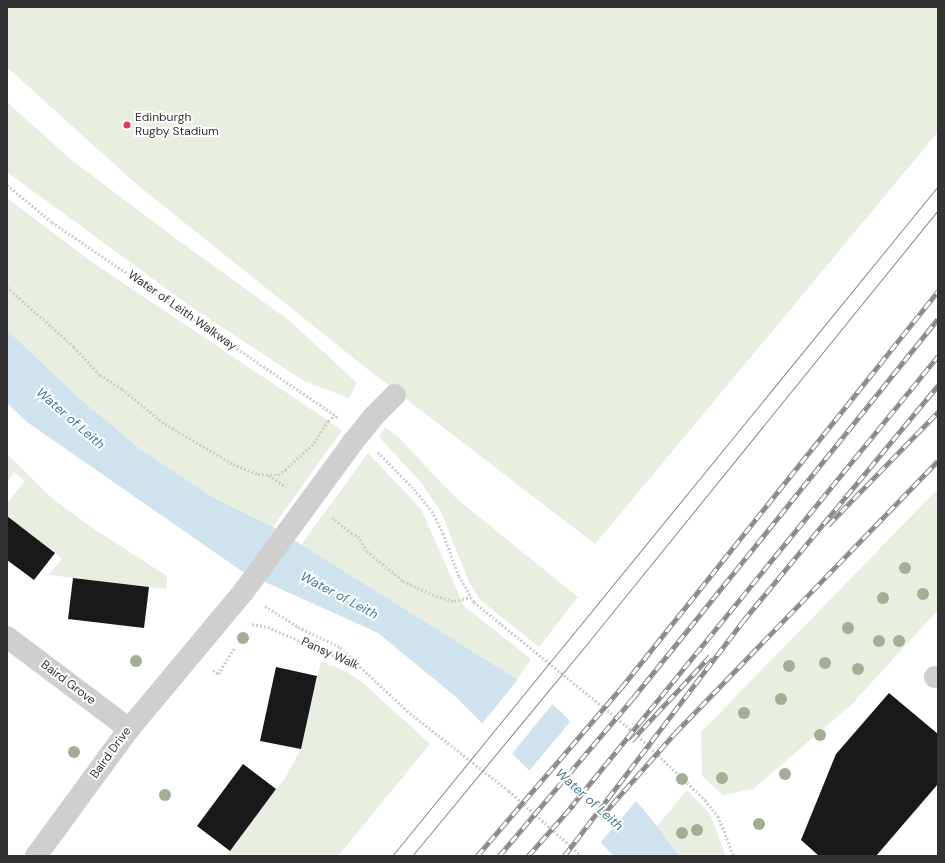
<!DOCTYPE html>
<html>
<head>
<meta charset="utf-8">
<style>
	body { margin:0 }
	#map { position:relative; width:945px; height:863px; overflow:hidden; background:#fff; font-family:"DM Sans",sans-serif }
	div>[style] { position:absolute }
	.green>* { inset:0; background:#e8eee0 }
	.water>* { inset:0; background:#cee3ed }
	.pier>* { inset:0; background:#fff }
	.building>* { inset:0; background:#191919 }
	.path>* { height:2.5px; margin-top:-1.25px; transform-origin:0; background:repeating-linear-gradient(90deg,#cfcfcf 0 2px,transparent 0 4px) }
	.minor>* { height:22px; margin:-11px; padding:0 11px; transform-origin:11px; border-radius:11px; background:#cfcfcf }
	.tram>* { height:1px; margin:-0.5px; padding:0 0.5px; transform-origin:0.5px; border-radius:0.5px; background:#878787 }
	.rail>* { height:4.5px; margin-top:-2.25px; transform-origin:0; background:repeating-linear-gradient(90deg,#fff 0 9px,#878787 0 18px); box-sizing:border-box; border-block:1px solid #878787 }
	.minor-bridge>* { height:22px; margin:-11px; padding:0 11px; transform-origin:11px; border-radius:11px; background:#cfcfcf }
	.trees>* { width:12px; height:12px; margin:-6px; border-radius:50%; background:#a3af95 }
	.dots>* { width:11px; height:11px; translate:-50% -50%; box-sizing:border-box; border:2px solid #fff; border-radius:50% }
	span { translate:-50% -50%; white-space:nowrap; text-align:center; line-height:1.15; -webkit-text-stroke:4px #fff; paint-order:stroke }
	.poi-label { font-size:12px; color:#323232 }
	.left { translate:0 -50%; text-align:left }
	.street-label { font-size:12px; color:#323232 }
	.water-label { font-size:13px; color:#407993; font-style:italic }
	.frame { position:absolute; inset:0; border:8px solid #323232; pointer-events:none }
</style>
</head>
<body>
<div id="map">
	<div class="green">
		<i style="clip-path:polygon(7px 7px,938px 7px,938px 132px,595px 544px,366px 368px,135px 183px,7px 67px)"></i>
		<i style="clip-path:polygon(7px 102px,69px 158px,171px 235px,290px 321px,357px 383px,349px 398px,304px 381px,190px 306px,7px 172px)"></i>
		<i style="clip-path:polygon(7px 198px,89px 260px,342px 430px,273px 527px,214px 498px,140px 449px,79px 398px,7px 330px)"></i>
		<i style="clip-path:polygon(385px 427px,397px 436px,458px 500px,578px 597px,539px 647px,479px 599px,469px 582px,441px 512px,420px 481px,379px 437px)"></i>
		<i style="clip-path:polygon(368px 453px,421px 509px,464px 606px,531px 659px,517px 679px,301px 545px)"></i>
		<i style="clip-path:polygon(7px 454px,53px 499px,88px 525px,167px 576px,166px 589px,49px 575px,62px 558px,7px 516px,7px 503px,25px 481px,14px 472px,7px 482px)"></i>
		<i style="clip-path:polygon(938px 489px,938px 610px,851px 705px,753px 789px,723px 795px,702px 776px,701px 732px)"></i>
		<i style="clip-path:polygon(321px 661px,347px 672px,362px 682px,430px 744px,338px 856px,226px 856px,285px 778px,301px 749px)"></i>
		<i style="clip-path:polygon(687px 790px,710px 814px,726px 856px,679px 856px,657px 826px)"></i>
	</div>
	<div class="water">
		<i style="clip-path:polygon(7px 330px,79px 398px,140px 449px,214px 498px,273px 527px,544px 696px,566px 717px,657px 826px,679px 856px,614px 856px,456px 697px,378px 633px,243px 572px,27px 422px,7px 403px)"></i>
	</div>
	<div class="pier">
		<i style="clip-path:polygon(519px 678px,545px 695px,554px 702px,511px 755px,481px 725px)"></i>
		<i style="clip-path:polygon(572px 720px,638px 799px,599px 844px,528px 772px)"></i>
	</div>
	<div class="building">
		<i style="clip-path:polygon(7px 516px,55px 553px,34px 580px,7px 560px)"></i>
		<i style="clip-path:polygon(73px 578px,149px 587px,144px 628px,68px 619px)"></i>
		<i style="clip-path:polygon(276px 667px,317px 676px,301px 749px,260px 741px)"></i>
		<i style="clip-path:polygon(889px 693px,938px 734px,938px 784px,876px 856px,819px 856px,801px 840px,836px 754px)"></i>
		<i style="clip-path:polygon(243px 764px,276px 789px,230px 851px,197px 826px)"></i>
	</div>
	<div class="path">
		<i style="left:7px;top:185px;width:58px;rotate:39.4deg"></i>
		<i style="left:52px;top:222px;width:348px;rotate:34.3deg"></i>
		<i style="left:7px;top:287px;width:90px;rotate:41.8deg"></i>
		<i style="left:74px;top:347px;width:38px;rotate:47deg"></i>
		<i style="left:100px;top:375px;width:26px;rotate:32deg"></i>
		<i style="left:122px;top:389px;width:55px;rotate:39.1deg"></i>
		<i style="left:165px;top:424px;width:79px;rotate:30.5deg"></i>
		<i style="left:233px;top:464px;width:27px;rotate:22deg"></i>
		<i style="left:258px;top:474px;width:11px;rotate:5deg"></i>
		<i style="left:269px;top:475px;width:21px;rotate:35deg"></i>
		<i style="left:378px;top:452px;width:52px;rotate:45.8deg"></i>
		<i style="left:414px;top:489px;width:28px;rotate:51deg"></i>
		<i style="left:432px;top:511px;width:25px;rotate:63deg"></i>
		<i style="left:443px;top:533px;width:46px;rotate:69.6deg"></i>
		<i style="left:459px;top:576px;width:30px;rotate:60deg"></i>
		<i style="left:474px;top:602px;width:208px;rotate:39.1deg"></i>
		<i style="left:635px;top:733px;width:97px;rotate:43.7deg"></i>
		<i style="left:705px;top:800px;width:21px;rotate:51deg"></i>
		<i style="left:718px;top:816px;width:43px;rotate:68.2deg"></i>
		<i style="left:270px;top:475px;width:8px"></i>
		<i style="left:278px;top:475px;width:9px;rotate:-36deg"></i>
		<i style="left:285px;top:470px;width:40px;rotate:-43deg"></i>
		<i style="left:314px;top:443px;width:26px;rotate:-58deg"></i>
		<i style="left:328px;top:421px;width:9px;rotate:-41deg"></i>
		<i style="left:332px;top:517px;width:25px;rotate:40deg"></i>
		<i style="left:351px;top:533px;width:8px;rotate:23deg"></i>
		<i style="left:358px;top:536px;width:17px;rotate:59deg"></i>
		<i style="left:367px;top:551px;width:47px;rotate:39.8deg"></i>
		<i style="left:403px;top:581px;width:36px;rotate:24deg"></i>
		<i style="left:436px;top:596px;width:19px;rotate:16deg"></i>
		<i style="left:454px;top:601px;width:17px;rotate:-13deg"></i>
		<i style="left:265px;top:606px;width:39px;rotate:32deg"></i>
		<i style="left:298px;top:627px;width:47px;rotate:25.5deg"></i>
		<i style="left:340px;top:647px;width:22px;rotate:43deg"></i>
		<i style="left:252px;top:624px;width:16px;rotate:11deg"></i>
		<i style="left:268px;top:627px;width:62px;rotate:23.7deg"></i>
		<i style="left:325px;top:652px;width:34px;rotate:21deg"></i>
		<i style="left:357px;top:664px;width:72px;rotate:42.8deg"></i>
		<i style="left:410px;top:713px;width:126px;rotate:38.2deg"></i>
		<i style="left:509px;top:791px;width:98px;rotate:41.7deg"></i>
		<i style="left:213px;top:670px;width:6px;rotate:39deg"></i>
		<i style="left:218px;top:674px;width:32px;rotate:-58deg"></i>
	</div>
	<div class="minor">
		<i style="left:353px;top:442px;width:32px;rotate:-51deg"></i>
		<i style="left:373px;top:417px;width:31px;rotate:-45deg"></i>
		<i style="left:7px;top:637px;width:153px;rotate:37deg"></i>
		<i style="left:935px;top:677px;width:3px"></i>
		<i style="left:36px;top:856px;width:157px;rotate:-53.8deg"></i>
		<i style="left:129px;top:729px;width:180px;rotate:-50.2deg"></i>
	</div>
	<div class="tram">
		<i style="left:392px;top:856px;width:864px;rotate:-50.82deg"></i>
		<i style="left:412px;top:856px;width:280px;rotate:-50.5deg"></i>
		<i style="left:590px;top:640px;width:553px;rotate:-51.02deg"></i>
	</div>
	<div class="rail">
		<i style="left:828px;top:525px;width:158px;rotate:-45.8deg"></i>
		<i style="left:631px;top:741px;width:116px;rotate:-47.1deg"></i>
		<i style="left:570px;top:808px;width:583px;rotate:-50.85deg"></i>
		<i style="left:600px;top:818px;width:113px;rotate:-48.6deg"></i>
		<i style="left:675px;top:733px;width:378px;rotate:-46deg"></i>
		<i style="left:477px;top:856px;width:221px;rotate:-49.4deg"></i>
		<i style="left:621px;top:688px;width:508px;rotate:-51.39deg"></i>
		<i style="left:499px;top:856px;width:207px;rotate:-49.7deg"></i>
		<i style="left:633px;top:698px;width:486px;rotate:-51.2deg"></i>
		<i style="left:528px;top:856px;width:68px;rotate:-48.6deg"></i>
		<i style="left:564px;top:856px;width:295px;rotate:-52.7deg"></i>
		<i style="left:743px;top:621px;width:306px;rotate:-50.4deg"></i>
	</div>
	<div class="minor-bridge">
		<i style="left:244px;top:591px;width:185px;rotate:-53.8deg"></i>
	</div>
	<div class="trees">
		<i style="left:905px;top:568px"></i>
		<i style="left:923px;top:594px"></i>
		<i style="left:883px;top:598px"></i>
		<i style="left:848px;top:628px"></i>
		<i style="left:243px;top:638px"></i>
		<i style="left:879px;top:641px"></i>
		<i style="left:899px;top:641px"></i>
		<i style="left:136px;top:661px"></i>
		<i style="left:825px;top:663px"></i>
		<i style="left:789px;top:666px"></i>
		<i style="left:858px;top:669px"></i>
		<i style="left:781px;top:699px"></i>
		<i style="left:744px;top:713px"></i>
		<i style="left:820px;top:735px"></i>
		<i style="left:74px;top:752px"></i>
		<i style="left:785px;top:774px"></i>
		<i style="left:722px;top:778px"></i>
		<i style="left:682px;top:779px"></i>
		<i style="left:165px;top:795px"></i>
		<i style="left:759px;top:824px"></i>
		<i style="left:697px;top:830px"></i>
		<i style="left:682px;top:833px"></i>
	</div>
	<div class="dots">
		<i style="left:127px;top:125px;background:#e23a52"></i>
	</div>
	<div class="poi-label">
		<span class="left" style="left:135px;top:125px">Edinburgh<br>Rugby Stadium</span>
	</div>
	<div class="street-label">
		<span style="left:182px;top:311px;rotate:35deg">Water of Leith Walkway</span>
		<span style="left:330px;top:654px;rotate:24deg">Pansy Walk</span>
		<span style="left:68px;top:683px;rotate:37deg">Baird Grove</span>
		<span style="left:111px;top:753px;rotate:-54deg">Baird Drive</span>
	</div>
	<div class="water-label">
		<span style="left:70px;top:419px;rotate:41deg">Water of Leith</span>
		<span style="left:339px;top:596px;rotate:28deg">Water of Leith</span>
		<span style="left:589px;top:800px;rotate:42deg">Water of Leith</span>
	</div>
	<div class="frame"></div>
</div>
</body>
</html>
